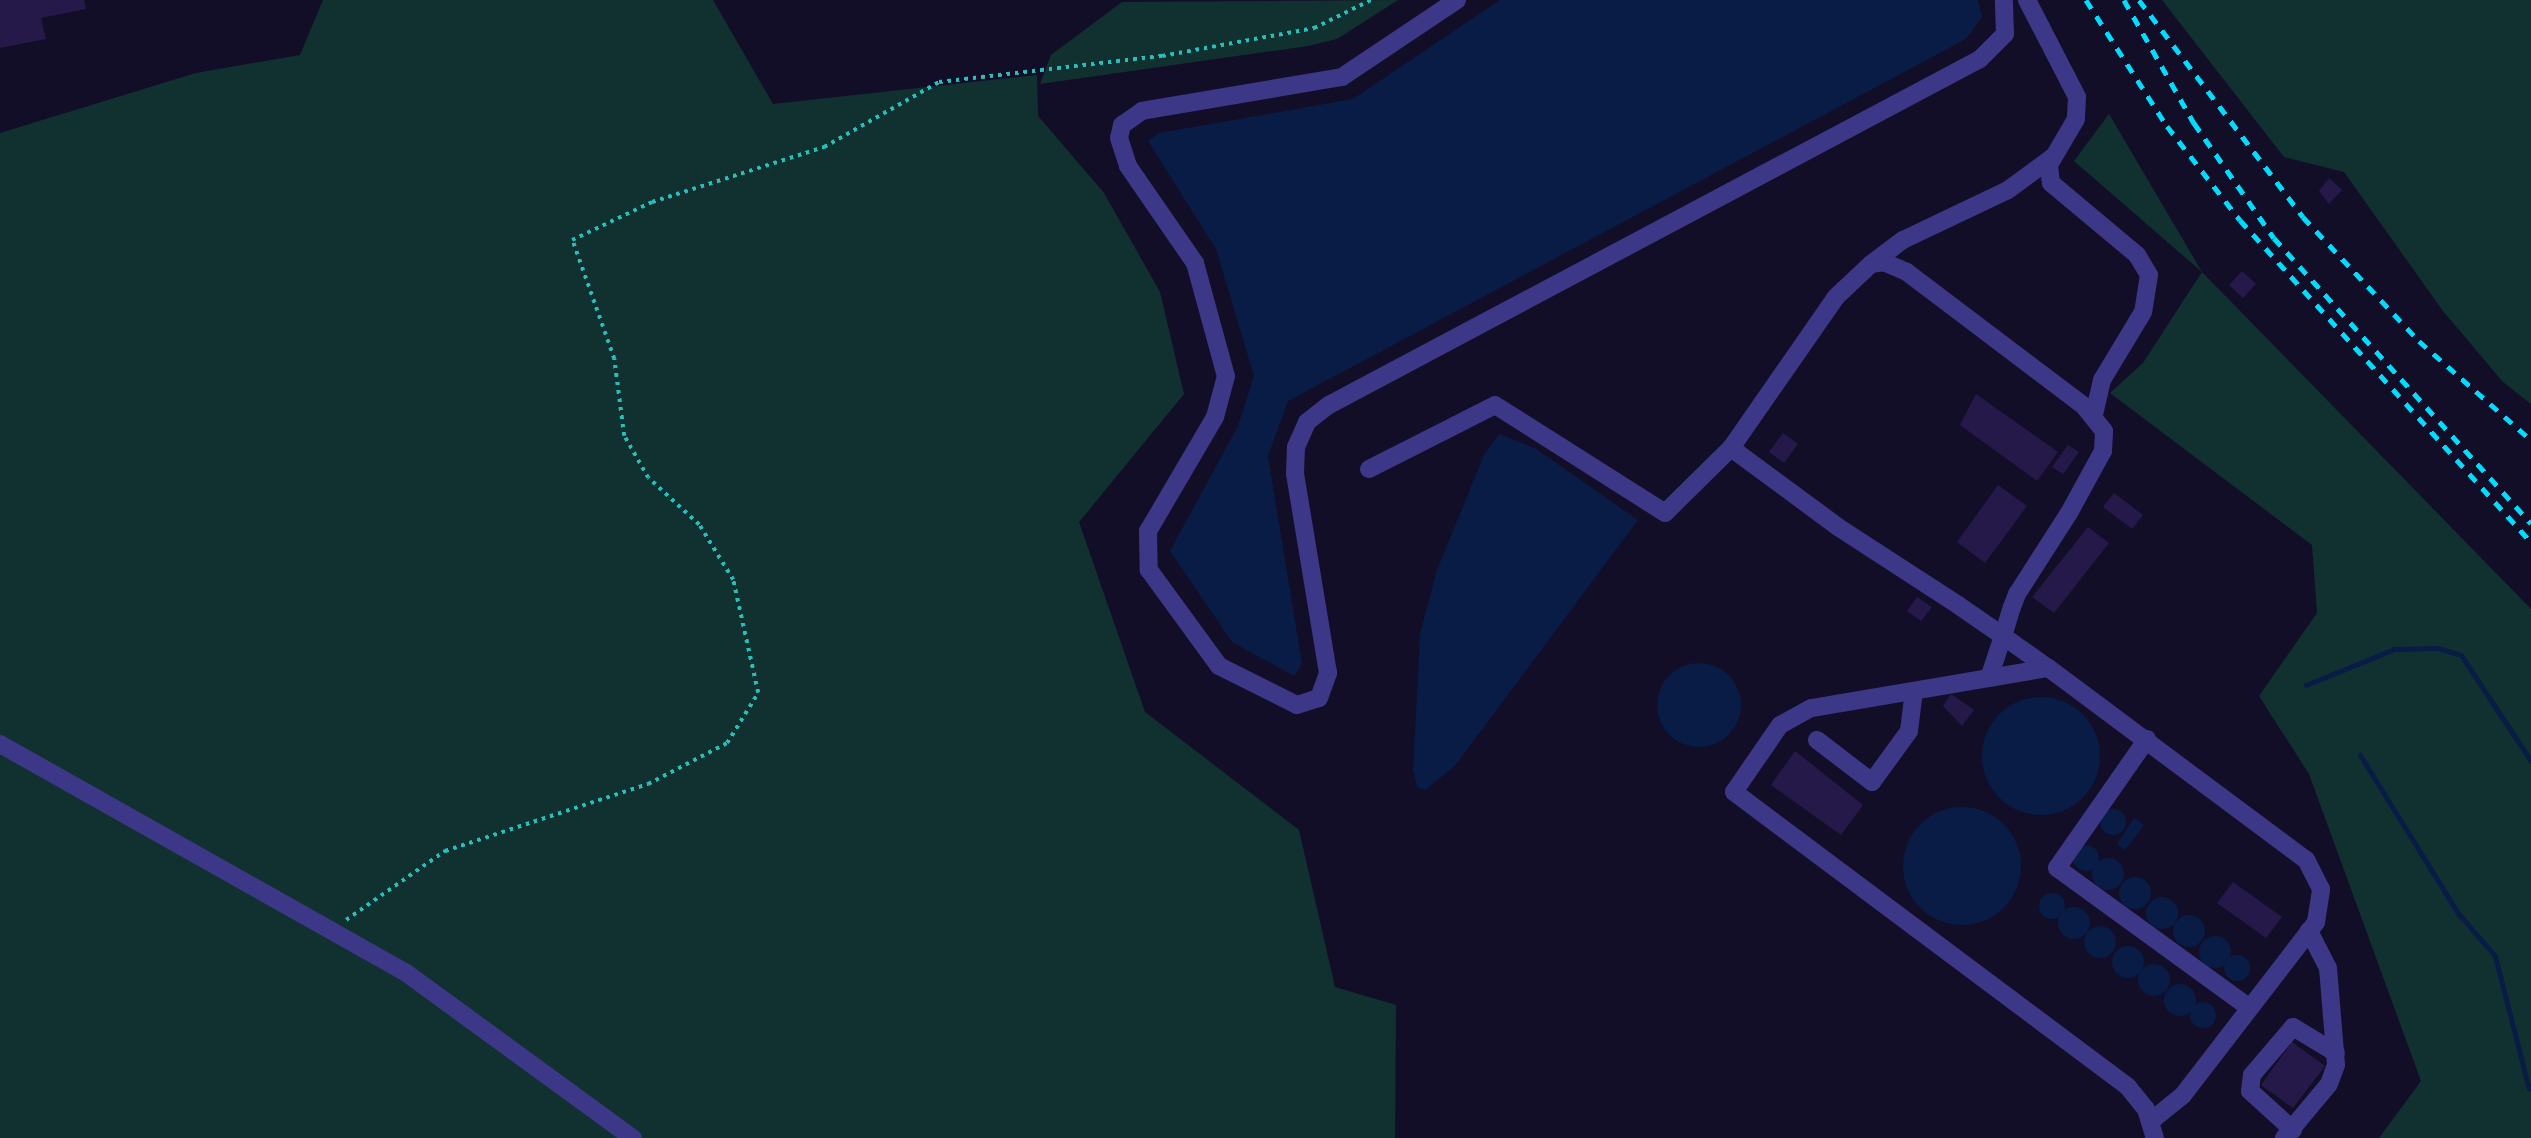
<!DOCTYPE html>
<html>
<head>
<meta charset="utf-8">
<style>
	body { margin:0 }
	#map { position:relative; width:2531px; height:1138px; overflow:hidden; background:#130e27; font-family:"Public Sans",sans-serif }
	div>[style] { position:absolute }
	.green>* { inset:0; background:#113131 }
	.water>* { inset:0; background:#081c46 }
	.round { border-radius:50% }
	.stream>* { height:5px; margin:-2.5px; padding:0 2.5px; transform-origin:2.5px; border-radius:2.5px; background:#081c46 }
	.building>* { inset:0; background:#251949 }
	.path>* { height:3.5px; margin-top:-1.75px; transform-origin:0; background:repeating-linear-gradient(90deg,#29beba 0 3.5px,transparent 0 8.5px) }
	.minor>* { height:18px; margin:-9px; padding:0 9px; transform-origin:9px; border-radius:9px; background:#3d3788 }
	.rail>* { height:5px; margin-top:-2.5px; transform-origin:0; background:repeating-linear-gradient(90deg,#0df 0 10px,transparent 0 19px) }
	span { translate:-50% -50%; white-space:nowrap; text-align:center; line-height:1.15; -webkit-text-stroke:5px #130e27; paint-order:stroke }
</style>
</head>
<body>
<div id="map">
	<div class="green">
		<i style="clip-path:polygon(323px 0,713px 0,773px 104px,1037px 75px,1038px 116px,1104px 193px,1160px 292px,1184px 394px,1079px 522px,1145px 712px,1299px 830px,1335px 987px,1396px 1005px,1395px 1138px,0 1138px,0 133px,196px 73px,300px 55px)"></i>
		<i style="clip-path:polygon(1398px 0,1337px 39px,1308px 46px,1040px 84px,1051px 55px,1122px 2px)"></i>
		<i style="clip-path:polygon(2162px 0,2531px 0,2531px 404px,2503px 382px,2443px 311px,2344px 172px,2284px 157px)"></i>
		<i style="clip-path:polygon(2109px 114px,2202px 272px,2531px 609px,2531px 1138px,2379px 1138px,2421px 1081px,2309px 774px,2259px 696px,2317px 613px,2312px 545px,2110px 393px,2143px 363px,2202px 272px,2074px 161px)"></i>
	</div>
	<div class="water">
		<i style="clip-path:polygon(1500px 0,1978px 0,1982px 17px,1966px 39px,1288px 401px,1268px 456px,1302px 664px,1294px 676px,1232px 642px,1170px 551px,1238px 426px,1254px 376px,1216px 249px,1148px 141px,1159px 133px,1353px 99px)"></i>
		<i style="clip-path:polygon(1499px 434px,1535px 448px,1638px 520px,1454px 767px,1425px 790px,1417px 787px,1413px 770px,1420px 634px,1437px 570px,1484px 455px)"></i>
		<i class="round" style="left:1657px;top:663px;width:84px;height:84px"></i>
		<i class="round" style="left:1982px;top:697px;width:118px;height:118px"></i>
		<i class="round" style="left:1903px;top:807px;width:118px;height:118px"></i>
		<i class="round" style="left:2100px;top:809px;width:26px;height:26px"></i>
		<i style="clip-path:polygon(2134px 818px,2144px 825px,2125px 850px,2117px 844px)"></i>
		<i class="round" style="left:2073px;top:845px;width:26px;height:26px"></i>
		<i class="round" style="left:2092px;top:858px;width:32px;height:32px"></i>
		<i class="round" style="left:2119px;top:877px;width:32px;height:32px"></i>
		<i class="round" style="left:2039px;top:893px;width:26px;height:26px"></i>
		<i class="round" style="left:2146px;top:897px;width:32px;height:32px"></i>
		<i class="round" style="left:2058px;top:907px;width:32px;height:32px"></i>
		<i class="round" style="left:2173px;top:915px;width:32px;height:32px"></i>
		<i class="round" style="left:2084px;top:926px;width:32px;height:32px"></i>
		<i class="round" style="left:2199px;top:936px;width:32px;height:32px"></i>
		<i class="round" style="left:2112px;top:946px;width:32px;height:32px"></i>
		<i class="round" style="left:2224px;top:955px;width:26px;height:26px"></i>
		<i class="round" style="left:2138px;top:964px;width:32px;height:32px"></i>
		<i class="round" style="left:2164px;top:984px;width:32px;height:32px"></i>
		<i class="round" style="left:2190px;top:1002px;width:26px;height:26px"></i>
	</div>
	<div class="stream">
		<i style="left:2306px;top:685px;width:95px;rotate:-22.2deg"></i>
		<i style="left:2394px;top:649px;width:44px;rotate:-1.3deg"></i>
		<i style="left:2438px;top:648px;width:24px;rotate:17deg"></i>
		<i style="left:2461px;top:655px;width:127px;rotate:56.6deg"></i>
		<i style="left:2360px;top:755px;width:186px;rotate:58.2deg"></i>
		<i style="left:2458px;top:913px;width:57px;rotate:49.3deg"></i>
		<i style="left:2495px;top:956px;width:137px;rotate:75.7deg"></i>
	</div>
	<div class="building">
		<i style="clip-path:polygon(0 0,84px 0,86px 9px,41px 18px,46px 39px,0 48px)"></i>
		<i style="clip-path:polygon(2329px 178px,2342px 190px,2329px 204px,2319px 191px)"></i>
		<i style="clip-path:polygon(2242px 271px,2256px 284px,2243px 298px,2229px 285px)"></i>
		<i style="clip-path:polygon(1976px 394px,2058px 452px,2037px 481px,1960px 425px)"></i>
		<i style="clip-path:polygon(1783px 433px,1798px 444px,1784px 463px,1769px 452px)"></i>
		<i style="clip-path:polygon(2068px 445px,2079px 452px,2063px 474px,2052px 467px)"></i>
		<i style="clip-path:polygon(1998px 485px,2027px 506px,1985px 563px,1957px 542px)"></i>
		<i style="clip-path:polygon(2114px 493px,2143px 515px,2132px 529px,2103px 507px)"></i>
		<i style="clip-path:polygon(2088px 527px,2109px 543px,2054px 613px,2032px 597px)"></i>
		<i style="clip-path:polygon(1917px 597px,1932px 607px,1921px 621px,1907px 611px)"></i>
		<i style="clip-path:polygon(1951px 694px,1974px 710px,1962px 726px,1943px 706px)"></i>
		<i style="clip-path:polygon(1795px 751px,1863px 805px,1841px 835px,1771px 785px)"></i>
		<i style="clip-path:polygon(2233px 882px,2282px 917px,2266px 938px,2217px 903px)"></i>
		<i style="clip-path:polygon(2292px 1042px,2325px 1066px,2293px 1108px,2261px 1085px)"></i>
	</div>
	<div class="path">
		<i style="left:346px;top:920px;width:121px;rotate:-34.9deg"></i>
		<i style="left:445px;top:851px;width:214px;rotate:-18.3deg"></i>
		<i style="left:648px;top:784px;width:89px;rotate:-27.4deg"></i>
		<i style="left:727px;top:743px;width:59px;rotate:-58.2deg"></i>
		<i style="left:758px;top:693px;width:116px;rotate:-102.5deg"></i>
		<i style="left:733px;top:580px;width:65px;rotate:-121.7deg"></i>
		<i style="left:699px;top:525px;width:69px;rotate:-137.3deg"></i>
		<i style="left:648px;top:478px;width:48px;rotate:-119.7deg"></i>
		<i style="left:624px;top:436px;width:78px;rotate:-97.4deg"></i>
		<i style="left:614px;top:359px;width:126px;rotate:-109.4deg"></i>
		<i style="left:572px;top:240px;width:89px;rotate:-25.4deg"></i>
		<i style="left:652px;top:202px;width:181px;rotate:-17.7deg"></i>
		<i style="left:824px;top:147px;width:132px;rotate:-29.5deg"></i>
		<i style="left:939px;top:82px;width:225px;rotate:-6.7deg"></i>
		<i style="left:1162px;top:56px;width:155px;rotate:-10.4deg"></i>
		<i style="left:1314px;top:28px;width:64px;rotate:-26.2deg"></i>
	</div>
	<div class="minor">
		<i style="left:1457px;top:0;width:138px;rotate:146.2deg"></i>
		<i style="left:1342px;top:77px;width:203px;rotate:170.4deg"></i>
		<i style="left:1142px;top:111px;width:24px;rotate:145deg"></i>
		<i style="left:1122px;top:125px;width:13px;rotate:103deg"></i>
		<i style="left:1119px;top:138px;width:29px;rotate:72deg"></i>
		<i style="left:1128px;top:166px;width:118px;rotate:55.4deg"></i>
		<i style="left:1195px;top:263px;width:117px;rotate:74.7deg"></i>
		<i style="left:1226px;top:376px;width:42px;rotate:105deg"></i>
		<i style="left:1215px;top:417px;width:132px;rotate:120.4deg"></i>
		<i style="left:1148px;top:531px;width:39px;rotate:89deg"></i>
		<i style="left:1149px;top:570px;width:119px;rotate:53.9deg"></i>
		<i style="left:1219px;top:666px;width:87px;rotate:26.6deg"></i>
		<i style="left:1297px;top:705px;width:23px;rotate:-18deg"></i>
		<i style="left:1319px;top:698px;width:27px;rotate:-70deg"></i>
		<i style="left:1328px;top:673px;width:202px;rotate:-99.4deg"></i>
		<i style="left:1295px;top:474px;width:27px;rotate:-88deg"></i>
		<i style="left:1296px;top:447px;width:27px;rotate:-66deg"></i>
		<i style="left:1307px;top:422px;width:28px;rotate:-38deg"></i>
		<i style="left:1329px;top:405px;width:737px;rotate:-27.99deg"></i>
		<i style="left:1980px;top:59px;width:35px;rotate:-45deg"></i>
		<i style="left:2005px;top:34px;width:34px;rotate:-92deg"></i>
		<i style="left:2027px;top:0;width:109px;rotate:62.7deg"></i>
		<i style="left:2077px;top:97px;width:22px;rotate:93deg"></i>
		<i style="left:2076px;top:119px;width:53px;rotate:120.4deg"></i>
		<i style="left:2049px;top:165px;width:18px;rotate:84deg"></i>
		<i style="left:2051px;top:183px;width:112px;rotate:39.9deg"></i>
		<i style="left:2137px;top:255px;width:23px;rotate:59deg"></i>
		<i style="left:2149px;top:275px;width:37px;rotate:99deg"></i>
		<i style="left:2143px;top:312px;width:79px;rotate:121.1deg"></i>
		<i style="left:2102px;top:380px;width:36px;rotate:103deg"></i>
		<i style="left:1871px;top:264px;width:40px;rotate:-37deg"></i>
		<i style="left:1903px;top:240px;width:116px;rotate:-25.5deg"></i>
		<i style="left:2008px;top:190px;width:56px;rotate:-36.3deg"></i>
		<i style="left:1369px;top:469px;width:141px;rotate:-26.9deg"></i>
		<i style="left:1495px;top:405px;width:201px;rotate:32.4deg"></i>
		<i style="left:1665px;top:513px;width:93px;rotate:-44.6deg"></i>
		<i style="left:1989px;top:678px;width:44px;rotate:-71.6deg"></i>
		<i style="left:2003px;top:636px;width:30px;rotate:-73deg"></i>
		<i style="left:2012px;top:607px;width:14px;rotate:-69deg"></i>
		<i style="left:2017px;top:594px;width:96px;rotate:-57.3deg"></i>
		<i style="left:2069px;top:513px;width:71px;rotate:-61.3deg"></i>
		<i style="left:2103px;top:451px;width:20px;rotate:-87deg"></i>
		<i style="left:2104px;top:431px;width:32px;rotate:-129deg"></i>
		<i style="left:2084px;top:406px;width:222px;rotate:-142.9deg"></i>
		<i style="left:1907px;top:272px;width:25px;rotate:-157deg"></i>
		<i style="left:1884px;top:262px;width:13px;rotate:171deg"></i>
		<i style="left:1871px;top:264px;width:48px;rotate:136.7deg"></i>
		<i style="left:1836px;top:297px;width:184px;rotate:124.8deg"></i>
		<i style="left:1731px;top:448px;width:133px;rotate:36.4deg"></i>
		<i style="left:1838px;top:527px;width:143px;rotate:33deg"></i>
		<i style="left:1958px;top:605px;width:55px;rotate:34.6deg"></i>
		<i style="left:2003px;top:636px;width:55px;rotate:35.4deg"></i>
		<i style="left:2147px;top:739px;width:157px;rotate:124.9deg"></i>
		<i style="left:2057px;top:868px;width:238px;rotate:36deg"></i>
		<i style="left:1817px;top:740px;width:69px;rotate:37.4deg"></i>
		<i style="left:1872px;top:782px;width:63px;rotate:-54deg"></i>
		<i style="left:1909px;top:731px;width:39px;rotate:-83deg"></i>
		<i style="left:0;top:744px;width:465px;rotate:29.4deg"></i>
		<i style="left:405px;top:972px;width:282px;rotate:36.1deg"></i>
		<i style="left:2151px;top:1121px;width:41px;rotate:-39.1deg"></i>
		<i style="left:2183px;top:1095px;width:218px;rotate:-52.4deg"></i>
		<i style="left:2316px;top:922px;width:33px;rotate:-81deg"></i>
		<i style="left:2321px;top:889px;width:33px;rotate:-117deg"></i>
		<i style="left:2306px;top:860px;width:322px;rotate:-143.3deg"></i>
		<i style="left:2048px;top:668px;width:240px;rotate:170.4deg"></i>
		<i style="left:1811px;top:708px;width:35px;rotate:151deg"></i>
		<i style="left:1780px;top:725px;width:81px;rotate:124.5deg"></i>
		<i style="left:1734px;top:792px;width:492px;rotate:36.8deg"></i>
		<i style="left:2128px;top:1087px;width:28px;rotate:51deg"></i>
		<i style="left:2146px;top:1109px;width:30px;rotate:73deg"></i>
		<i style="left:2293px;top:1130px;width:58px;rotate:-137.8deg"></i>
		<i style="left:2250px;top:1091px;width:16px;rotate:-83deg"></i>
		<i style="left:2252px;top:1075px;width:63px;rotate:-49.5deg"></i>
		<i style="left:2293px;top:1027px;width:50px;rotate:31.2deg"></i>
		<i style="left:2284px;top:1138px;width:70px;rotate:-50.2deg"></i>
		<i style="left:2329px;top:1084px;width:20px;rotate:-70deg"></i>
		<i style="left:2336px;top:1065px;width:97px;rotate:-94.7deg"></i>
		<i style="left:2328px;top:968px;width:42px;rotate:-117.2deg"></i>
	</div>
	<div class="rail">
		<i style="left:2086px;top:0;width:150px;rotate:57.3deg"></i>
		<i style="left:2167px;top:126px;width:119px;rotate:52.2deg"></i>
		<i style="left:2240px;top:220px;width:434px;rotate:47.9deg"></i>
		<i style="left:2124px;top:0;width:142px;rotate:60.4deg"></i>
		<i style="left:2194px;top:123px;width:140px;rotate:55.2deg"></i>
		<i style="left:2274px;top:238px;width:384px;rotate:48deg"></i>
		<i style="left:2139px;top:0;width:272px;rotate:52.9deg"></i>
		<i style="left:2303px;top:217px;width:170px;rotate:46.9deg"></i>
		<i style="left:2419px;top:341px;width:149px;rotate:41.5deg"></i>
	</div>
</div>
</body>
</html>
